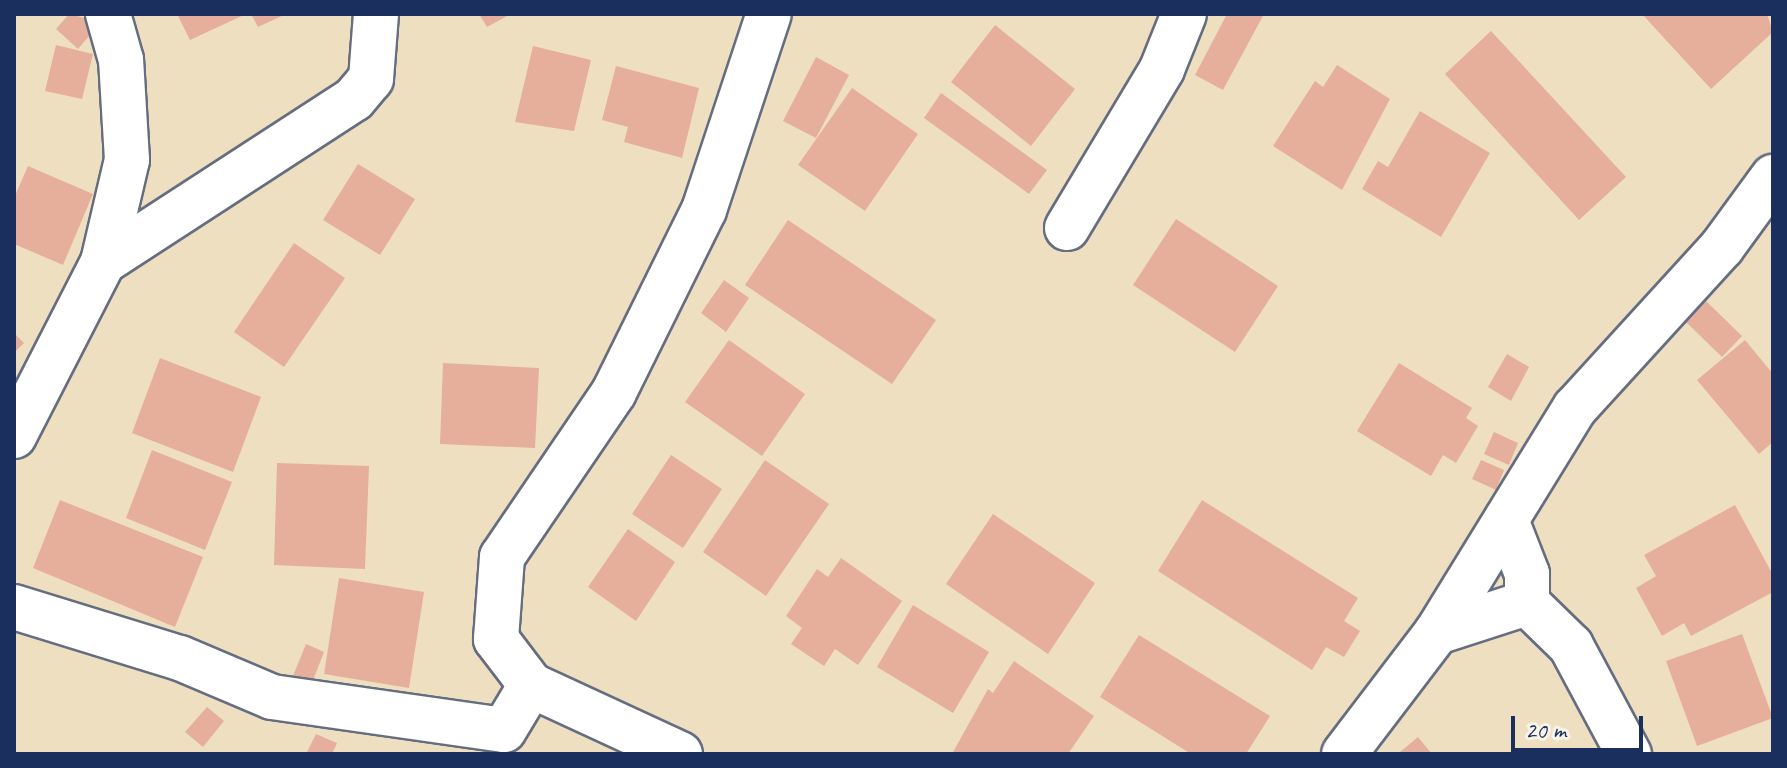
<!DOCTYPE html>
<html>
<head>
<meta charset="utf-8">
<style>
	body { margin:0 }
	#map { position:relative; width:1787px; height:768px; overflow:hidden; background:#eedfc0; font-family:Caveat,sans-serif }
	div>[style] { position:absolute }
	.building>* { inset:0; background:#e6af9b }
	.roads { filter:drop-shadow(2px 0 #656d80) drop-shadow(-2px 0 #656d80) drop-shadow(0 2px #656d80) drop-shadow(0 -2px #656d80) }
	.minor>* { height:44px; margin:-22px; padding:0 22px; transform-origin:22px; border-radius:22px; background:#fff }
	span { translate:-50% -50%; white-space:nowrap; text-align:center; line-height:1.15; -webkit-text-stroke:6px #f7f3e8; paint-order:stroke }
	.frame { position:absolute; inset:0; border:16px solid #1b2f5e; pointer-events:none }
	.scale { position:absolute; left:1511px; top:716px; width:132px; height:36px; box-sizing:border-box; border:4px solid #1b2f5e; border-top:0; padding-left:10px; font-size:24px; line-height:28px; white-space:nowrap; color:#1b2f5e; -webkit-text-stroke:6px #f7f3e8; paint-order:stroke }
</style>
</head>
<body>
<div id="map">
	<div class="building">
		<i style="clip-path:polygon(69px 14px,101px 22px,78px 49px,56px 29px)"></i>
		<i style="clip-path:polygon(177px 14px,246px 14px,190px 40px)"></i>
		<i style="clip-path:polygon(251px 14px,286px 14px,258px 27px)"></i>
		<i style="clip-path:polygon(479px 14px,511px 14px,487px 27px)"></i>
		<i style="clip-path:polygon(1227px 14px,1264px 14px,1223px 90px,1195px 75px)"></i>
		<i style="clip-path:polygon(1642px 14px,1767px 14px,1773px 32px,1711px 89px)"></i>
		<i style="clip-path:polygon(995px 25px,1075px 89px,1031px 146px,951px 82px)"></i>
		<i style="clip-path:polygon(1491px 31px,1626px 177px,1579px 220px,1445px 74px)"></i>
		<i style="clip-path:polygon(56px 45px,93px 54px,82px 99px,45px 91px)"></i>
		<i style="clip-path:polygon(533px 46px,591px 60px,574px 131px,515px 122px)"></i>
		<i style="clip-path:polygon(816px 57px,849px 75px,816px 138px,783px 121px)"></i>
		<i style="clip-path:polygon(1337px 65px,1390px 99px,1342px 190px,1273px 146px,1315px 81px,1323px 87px)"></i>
		<i style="clip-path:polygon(616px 66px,699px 88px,682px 158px,624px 142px,628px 127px,602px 120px)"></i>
		<i style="clip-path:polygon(852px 88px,918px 134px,865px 211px,798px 165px)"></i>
		<i style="clip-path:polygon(941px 93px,1047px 170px,1029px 194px,924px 118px)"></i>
		<i style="clip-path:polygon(1420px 111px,1490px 153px,1441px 237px,1362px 189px,1378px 161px,1388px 167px)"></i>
		<i style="clip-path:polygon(358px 164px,415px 199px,380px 255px,323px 220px)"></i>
		<i style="clip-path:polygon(28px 166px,93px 194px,63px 265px,14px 244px,14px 198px)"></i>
		<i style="clip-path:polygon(1176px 219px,1278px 286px,1235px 352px,1133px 285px)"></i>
		<i style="clip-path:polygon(788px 220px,936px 320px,892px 384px,745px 285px)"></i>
		<i style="clip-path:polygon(294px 243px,345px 278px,284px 367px,234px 332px)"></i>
		<i style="clip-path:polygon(724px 280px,749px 298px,726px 332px,701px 313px)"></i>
		<i style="clip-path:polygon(1706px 301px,1742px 336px,1722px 357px,1686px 322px)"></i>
		<i style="clip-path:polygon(14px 333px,24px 343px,14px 353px)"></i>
		<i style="clip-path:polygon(729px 340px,805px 394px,762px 456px,685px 402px)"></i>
		<i style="clip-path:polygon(1745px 340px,1773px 374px,1773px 442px,1759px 454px,1697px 380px)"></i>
		<i style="clip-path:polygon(1507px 354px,1529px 367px,1511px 401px,1488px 387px)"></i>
		<i style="clip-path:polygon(160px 358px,261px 397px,233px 472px,132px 433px)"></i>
		<i style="clip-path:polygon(443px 363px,539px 368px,535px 448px,440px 444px)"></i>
		<i style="clip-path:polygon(1399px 363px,1472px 408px,1466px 418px,1478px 426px,1456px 463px,1443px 455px,1431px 476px,1357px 431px)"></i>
		<i style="clip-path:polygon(1494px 432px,1518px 443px,1509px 465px,1484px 454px)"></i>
		<i style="clip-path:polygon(152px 450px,232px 482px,205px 550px,126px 518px)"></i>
		<i style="clip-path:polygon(671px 455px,722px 489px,683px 548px,632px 514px)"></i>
		<i style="clip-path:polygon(765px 460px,829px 504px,766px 596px,703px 552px)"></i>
		<i style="clip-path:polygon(1481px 460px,1504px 470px,1496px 490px,1472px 479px)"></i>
		<i style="clip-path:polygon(277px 463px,369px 466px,365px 569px,274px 565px)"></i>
		<i style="clip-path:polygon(60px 500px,203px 557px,175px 627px,33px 568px)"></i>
		<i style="clip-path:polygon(1202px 500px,1358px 598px,1344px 621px,1360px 631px,1344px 657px,1326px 647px,1312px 670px,1158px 571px)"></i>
		<i style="clip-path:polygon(1735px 505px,1773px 575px,1773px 592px,1691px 636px,1684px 623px,1662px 636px,1636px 588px,1656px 576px,1644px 555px)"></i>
		<i style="clip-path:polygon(993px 514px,1095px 583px,1048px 654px,946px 584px)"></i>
		<i style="clip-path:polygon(628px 529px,675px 562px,636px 621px,588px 587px)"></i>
		<i style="clip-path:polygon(841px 558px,902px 601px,858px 665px,835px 649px,824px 666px,791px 644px,802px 628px,786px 616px,817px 569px,828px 577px)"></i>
		<i style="clip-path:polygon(339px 578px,424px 592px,409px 688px,324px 674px)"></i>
		<i style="clip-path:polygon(913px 605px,989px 652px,953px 713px,877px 667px)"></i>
		<i style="clip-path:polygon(1742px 634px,1773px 718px,1697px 746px,1666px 661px)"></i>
		<i style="clip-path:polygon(1139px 635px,1270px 716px,1246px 754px,1191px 754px,1100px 697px)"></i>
		<i style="clip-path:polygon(306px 644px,324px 652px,312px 683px,293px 676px)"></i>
		<i style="clip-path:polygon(1014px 661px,1094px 716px,1068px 754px,952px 754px,988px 689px,993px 693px)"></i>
		<i style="clip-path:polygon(207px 707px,224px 721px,203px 747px,185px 732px)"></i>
		<i style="clip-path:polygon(316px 734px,337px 743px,332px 754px,306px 754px)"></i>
		<i style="clip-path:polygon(1418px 737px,1432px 754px,1402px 754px,1400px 752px)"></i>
	</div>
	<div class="roads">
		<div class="minor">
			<i style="left:1067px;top:228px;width:185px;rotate:-59.1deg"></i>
			<i style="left:1162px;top:69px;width:59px;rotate:-68.2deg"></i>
			<i style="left:103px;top:262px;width:299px;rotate:-33deg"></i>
			<i style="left:354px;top:99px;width:26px;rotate:-50deg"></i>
			<i style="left:371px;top:79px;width:65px;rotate:-85.6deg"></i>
			<i style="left:14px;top:436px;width:195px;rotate:-62.9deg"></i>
			<i style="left:103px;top:262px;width:105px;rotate:-76.8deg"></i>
			<i style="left:127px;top:160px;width:100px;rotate:-93.4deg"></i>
			<i style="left:121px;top:60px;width:48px;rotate:-105.8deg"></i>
			<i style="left:1506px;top:520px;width:58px;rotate:68.7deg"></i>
			<i style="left:1527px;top:574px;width:29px;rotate:90deg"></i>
			<i style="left:1527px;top:603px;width:62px;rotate:44.3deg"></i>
			<i style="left:1571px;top:646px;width:123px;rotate:61.8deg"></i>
			<i style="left:14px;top:607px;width:174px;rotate:17.1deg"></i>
			<i style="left:180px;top:658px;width:100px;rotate:23deg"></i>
			<i style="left:272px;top:697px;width:234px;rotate:8.1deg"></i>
			<i style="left:504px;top:730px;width:52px;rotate:-59deg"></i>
			<i style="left:1437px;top:632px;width:95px;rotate:-17.9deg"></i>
			<i style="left:680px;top:754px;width:164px;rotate:-155.2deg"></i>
			<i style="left:531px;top:685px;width:58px;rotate:-127.3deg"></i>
			<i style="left:496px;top:639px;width:82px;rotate:-85.8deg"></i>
			<i style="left:502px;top:557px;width:199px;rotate:-55.8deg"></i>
			<i style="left:614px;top:392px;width:203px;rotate:-63.7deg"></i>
			<i style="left:704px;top:210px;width:206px;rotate:-71.7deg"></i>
			<i style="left:1344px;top:754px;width:153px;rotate:-52.7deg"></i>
			<i style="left:1437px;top:632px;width:263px;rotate:-58.4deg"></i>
			<i style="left:1575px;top:408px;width:218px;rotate:-47.6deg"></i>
			<i style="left:1722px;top:247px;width:87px;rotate:-53.9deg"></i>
		</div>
	</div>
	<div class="frame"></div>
	<div class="scale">20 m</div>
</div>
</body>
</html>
